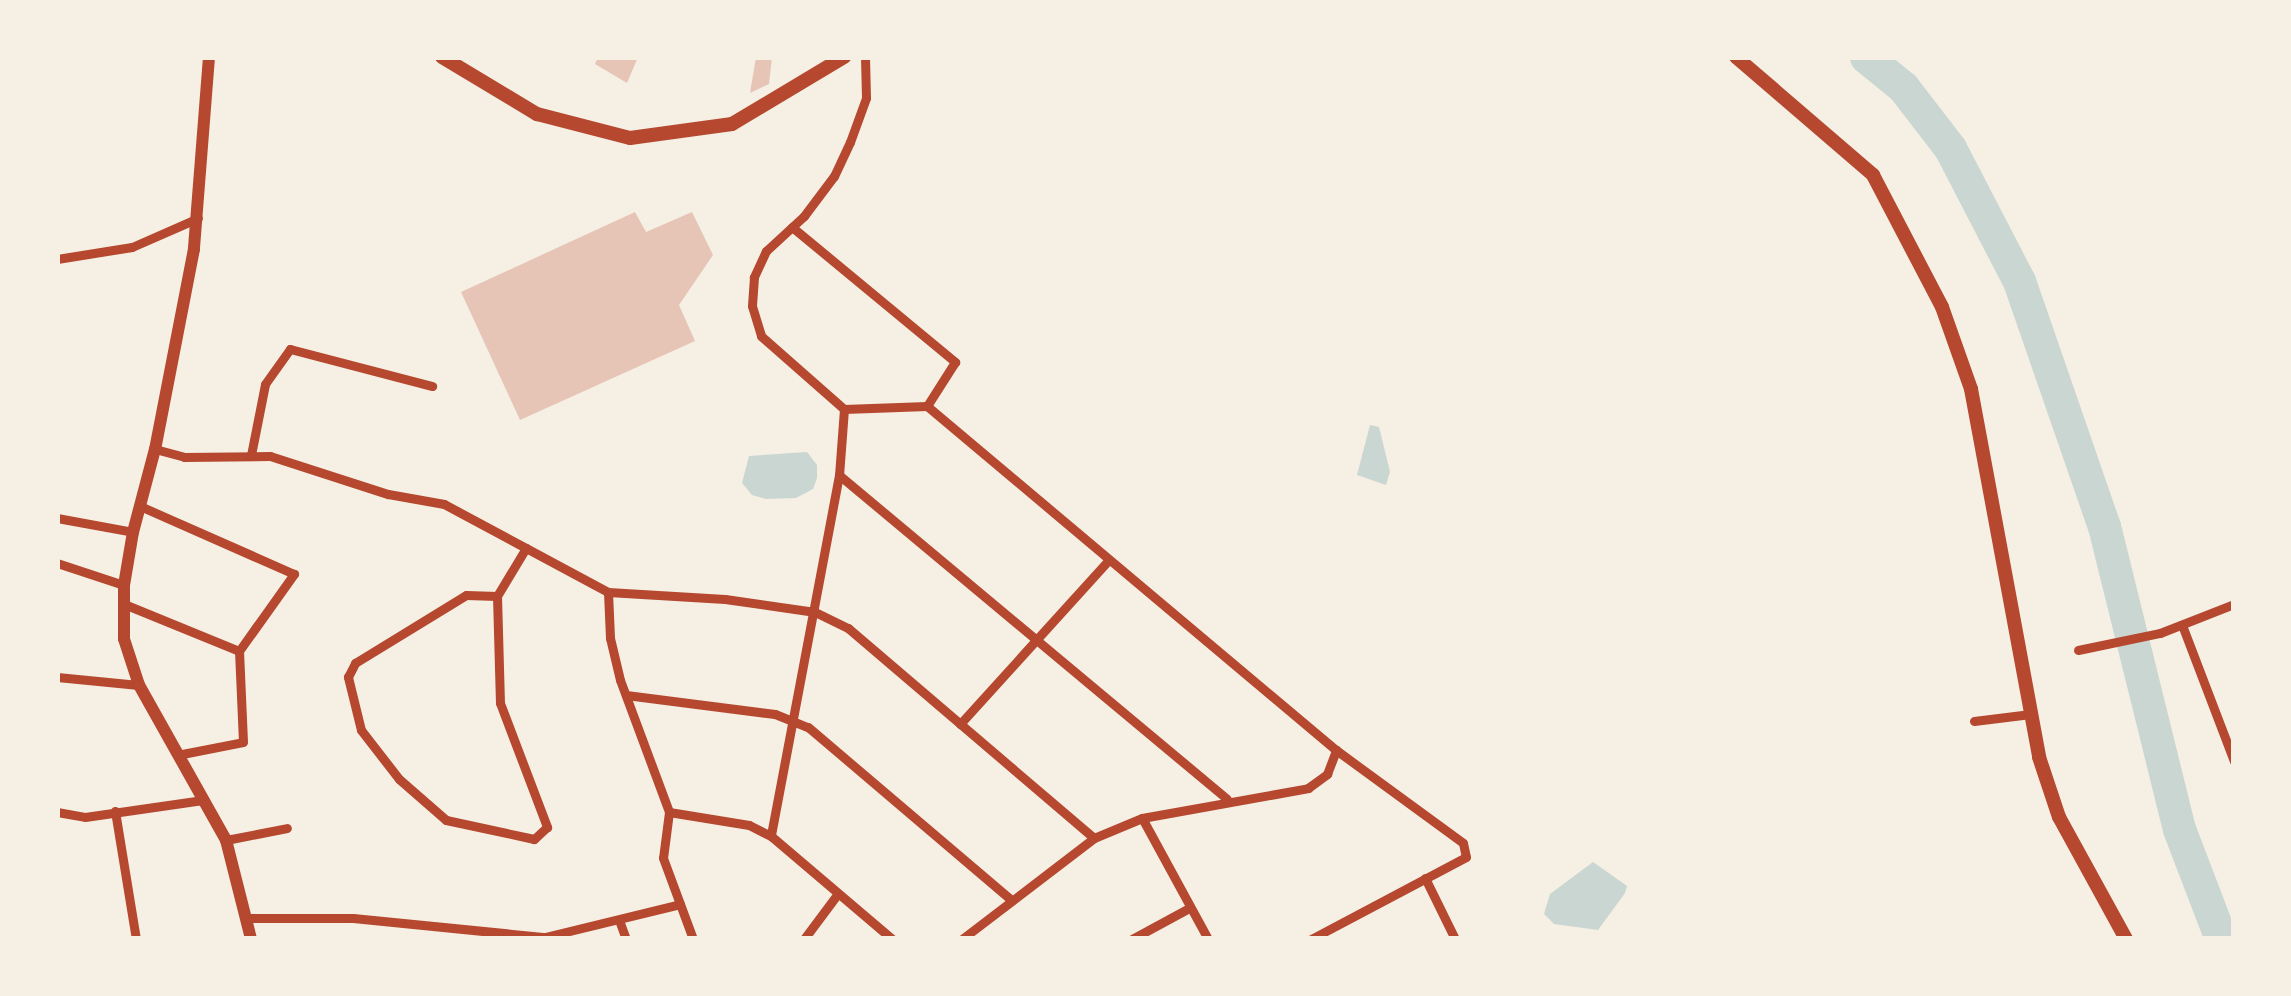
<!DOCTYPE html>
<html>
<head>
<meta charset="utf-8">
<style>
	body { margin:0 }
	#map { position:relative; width:2291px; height:996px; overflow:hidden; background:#f6efe4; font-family:"Space Grotesk",sans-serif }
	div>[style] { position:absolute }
	.water>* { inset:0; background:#c9d6d2 }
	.river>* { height:33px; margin:-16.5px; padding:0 16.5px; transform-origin:16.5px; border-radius:16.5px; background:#c9d6d2 }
	.building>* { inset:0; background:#e6c5b7 }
	.minor>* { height:9px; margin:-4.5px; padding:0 4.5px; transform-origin:4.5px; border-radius:4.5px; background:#b5482f }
	.secondary>* { height:12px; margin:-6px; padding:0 6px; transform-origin:6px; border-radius:6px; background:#b5482f }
	.trunk>* { height:14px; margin:-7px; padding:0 7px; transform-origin:7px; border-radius:7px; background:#b5482f }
	span { translate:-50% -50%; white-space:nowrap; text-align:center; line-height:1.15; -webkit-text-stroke:9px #f6efe4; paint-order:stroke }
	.frame { position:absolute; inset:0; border:60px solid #f6efe4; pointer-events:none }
</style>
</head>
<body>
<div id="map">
	<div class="water">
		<i style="clip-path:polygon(1370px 425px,1379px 427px,1390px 472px,1386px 485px,1357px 475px)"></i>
		<i style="clip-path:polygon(807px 452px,817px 465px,817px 478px,813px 489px,796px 498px,766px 499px,752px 495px,742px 483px,749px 456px)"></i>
		<i style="clip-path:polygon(1593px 862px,1627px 886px,1625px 893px,1598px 930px,1554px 924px,1544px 914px,1550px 894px)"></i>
	</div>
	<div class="river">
		<i style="left:1866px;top:57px;width:48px;rotate:39deg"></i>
		<i style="left:1903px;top:87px;width:77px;rotate:52.4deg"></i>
		<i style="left:1950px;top:148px;width:150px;rotate:62.6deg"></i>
		<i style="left:2019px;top:281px;width:259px;rotate:70.9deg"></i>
		<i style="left:2104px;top:526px;width:312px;rotate:76.1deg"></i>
		<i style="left:2179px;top:829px;width:118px;rotate:69.1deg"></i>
	</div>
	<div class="building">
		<i style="clip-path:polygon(598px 57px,638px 57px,627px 83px,595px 64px)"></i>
		<i style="clip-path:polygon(756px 57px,772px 57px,769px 84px,750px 93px)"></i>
		<i style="clip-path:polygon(635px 212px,646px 232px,692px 212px,713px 255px,679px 305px,695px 341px,520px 420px,461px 292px)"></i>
	</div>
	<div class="minor">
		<i style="left:865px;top:57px;width:41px;rotate:88.6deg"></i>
		<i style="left:866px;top:98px;width:47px;rotate:110deg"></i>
		<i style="left:850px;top:142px;width:38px;rotate:115deg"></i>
		<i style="left:834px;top:176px;width:50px;rotate:126.9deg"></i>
		<i style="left:804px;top:216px;width:52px;rotate:137.4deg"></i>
		<i style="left:766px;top:251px;width:29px;rotate:115deg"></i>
		<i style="left:754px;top:277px;width:29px;rotate:94deg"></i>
		<i style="left:752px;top:306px;width:31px;rotate:73deg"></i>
		<i style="left:761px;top:336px;width:111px;rotate:41.3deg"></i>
		<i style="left:844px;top:409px;width:66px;rotate:94.3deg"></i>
		<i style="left:839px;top:475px;width:367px;rotate:100.7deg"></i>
		<i style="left:771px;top:836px;width:159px;rotate:40.4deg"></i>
		<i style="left:792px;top:227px;width:212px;rotate:39.6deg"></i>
		<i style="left:955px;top:362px;width:52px;rotate:122.5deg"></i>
		<i style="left:57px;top:259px;width:76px;rotate:-9.1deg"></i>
		<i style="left:132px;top:247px;width:72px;rotate:-23.7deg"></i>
		<i style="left:844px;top:409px;width:83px;rotate:-2.1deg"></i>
		<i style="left:927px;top:406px;width:534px;rotate:40.07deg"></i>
		<i style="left:1336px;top:750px;width:157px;rotate:36.2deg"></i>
		<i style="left:1463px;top:843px;width:14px;rotate:78deg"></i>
		<i style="left:1466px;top:857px;width:175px;rotate:152.1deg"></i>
		<i style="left:155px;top:449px;width:30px;rotate:15deg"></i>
		<i style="left:184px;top:457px;width:86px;rotate:-0.7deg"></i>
		<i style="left:270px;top:456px;width:124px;rotate:17.9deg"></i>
		<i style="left:388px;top:494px;width:57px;rotate:10.1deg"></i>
		<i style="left:444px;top:504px;width:93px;rotate:28.2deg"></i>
		<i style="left:251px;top:455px;width:72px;rotate:-78.8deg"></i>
		<i style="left:265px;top:384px;width:43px;rotate:-54.5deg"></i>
		<i style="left:290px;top:349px;width:147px;rotate:14.6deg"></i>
		<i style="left:839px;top:475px;width:505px;rotate:39.86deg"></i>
		<i style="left:57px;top:518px;width:77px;rotate:10.4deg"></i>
		<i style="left:57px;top:563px;width:71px;rotate:18.2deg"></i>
		<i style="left:608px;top:592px;width:46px;rotate:87.5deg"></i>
		<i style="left:610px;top:638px;width:43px;rotate:76.6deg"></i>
		<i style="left:620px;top:680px;width:141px;rotate:69.6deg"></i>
		<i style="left:669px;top:812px;width:46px;rotate:97.4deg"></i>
		<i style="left:663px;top:858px;width:86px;rotate:69.7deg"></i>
		<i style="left:466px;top:595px;width:31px;rotate:2deg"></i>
		<i style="left:497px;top:596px;width:107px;rotate:88.4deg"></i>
		<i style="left:500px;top:703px;width:133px;rotate:69.2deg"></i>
		<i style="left:547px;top:827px;width:18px;rotate:137deg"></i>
		<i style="left:534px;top:839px;width:90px;rotate:-167.8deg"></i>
		<i style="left:446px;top:820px;width:62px;rotate:-138.9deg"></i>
		<i style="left:399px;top:779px;width:62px;rotate:-127.8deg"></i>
		<i style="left:361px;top:730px;width:55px;rotate:-103.8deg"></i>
		<i style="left:348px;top:677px;width:16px;rotate:-63deg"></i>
		<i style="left:355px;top:663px;width:130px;rotate:-31.5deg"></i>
		<i style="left:497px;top:596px;width:56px;rotate:-58.9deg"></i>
		<i style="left:526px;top:548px;width:93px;rotate:28.2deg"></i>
		<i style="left:608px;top:592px;width:117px;rotate:3.4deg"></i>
		<i style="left:725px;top:599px;width:91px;rotate:8.2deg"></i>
		<i style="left:815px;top:612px;width:37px;rotate:26deg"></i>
		<i style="left:848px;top:628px;width:323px;rotate:40.5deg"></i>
		<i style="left:124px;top:604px;width:124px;rotate:22.2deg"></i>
		<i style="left:239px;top:651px;width:95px;rotate:-54.5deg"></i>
		<i style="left:294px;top:574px;width:168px;rotate:-156.2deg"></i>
		<i style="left:2182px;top:625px;width:146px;rotate:69.1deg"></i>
		<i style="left:2078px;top:650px;width:84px;rotate:-11.7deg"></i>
		<i style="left:2160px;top:633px;width:79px;rotate:-21.4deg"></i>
		<i style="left:57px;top:677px;width:82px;rotate:5.6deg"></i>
		<i style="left:626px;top:695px;width:150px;rotate:7.3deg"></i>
		<i style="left:775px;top:714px;width:35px;rotate:22deg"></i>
		<i style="left:808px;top:727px;width:267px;rotate:40.4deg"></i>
		<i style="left:1974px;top:721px;width:57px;rotate:-7deg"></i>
		<i style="left:960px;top:724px;width:220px;rotate:-47.8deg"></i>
		<i style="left:177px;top:755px;width:67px;rotate:-11.1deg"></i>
		<i style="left:243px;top:742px;width:91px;rotate:-92.5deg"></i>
		<i style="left:115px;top:811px;width:130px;rotate:80.7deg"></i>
		<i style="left:57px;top:812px;width:28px;rotate:10deg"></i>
		<i style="left:85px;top:817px;width:119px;rotate:-8.2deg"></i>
		<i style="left:669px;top:812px;width:81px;rotate:9.2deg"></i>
		<i style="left:749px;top:825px;width:25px;rotate:27deg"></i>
		<i style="left:1142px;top:818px;width:138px;rotate:61.4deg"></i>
		<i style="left:226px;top:840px;width:62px;rotate:-11.1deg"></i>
		<i style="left:1425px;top:878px;width:68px;rotate:63.8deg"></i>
		<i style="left:248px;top:918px;width:105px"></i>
		<i style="left:353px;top:918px;width:193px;rotate:5.7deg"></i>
		<i style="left:545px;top:937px;width:139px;rotate:-13.7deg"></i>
		<i style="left:619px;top:920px;width:20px;rotate:70deg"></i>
		<i style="left:804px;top:939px;width:54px;rotate:-53.3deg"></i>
		<i style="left:962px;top:939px;width:166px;rotate:-37.4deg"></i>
		<i style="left:1094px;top:838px;width:52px;rotate:-22.6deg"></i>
		<i style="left:1142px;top:818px;width:169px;rotate:-10.2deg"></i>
		<i style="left:1308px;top:788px;width:24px;rotate:-36deg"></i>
		<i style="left:1327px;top:774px;width:26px;rotate:-69deg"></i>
		<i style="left:1132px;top:939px;width:65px;rotate:-28.5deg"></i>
	</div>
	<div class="secondary">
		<i style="left:209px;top:57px;width:193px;rotate:94.5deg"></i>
		<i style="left:194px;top:249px;width:204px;rotate:101deg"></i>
		<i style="left:155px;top:449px;width:86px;rotate:104.8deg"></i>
		<i style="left:133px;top:532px;width:54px;rotate:99.6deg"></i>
		<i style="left:124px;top:585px;width:54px;rotate:90deg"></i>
		<i style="left:124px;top:639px;width:48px;rotate:71.9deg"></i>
		<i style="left:139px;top:685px;width:178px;rotate:60.7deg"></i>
		<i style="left:226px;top:840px;width:102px;rotate:75.8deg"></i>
	</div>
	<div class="trunk">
		<i style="left:442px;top:57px;width:111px;rotate:31deg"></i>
		<i style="left:537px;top:114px;width:96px;rotate:14.5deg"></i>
		<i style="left:630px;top:138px;width:103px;rotate:-7.8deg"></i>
		<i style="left:732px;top:124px;width:131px;rotate:-30.9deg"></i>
		<i style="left:1736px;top:57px;width:181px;rotate:40.7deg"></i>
		<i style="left:1873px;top:175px;width:149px;rotate:62.4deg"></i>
		<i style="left:1942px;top:307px;width:87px;rotate:70.5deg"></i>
		<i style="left:1971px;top:389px;width:374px;rotate:79.5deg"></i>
		<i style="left:2039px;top:757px;width:63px;rotate:71.6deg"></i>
		<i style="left:2059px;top:817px;width:139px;rotate:61.2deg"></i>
	</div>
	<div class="frame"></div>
</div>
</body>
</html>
